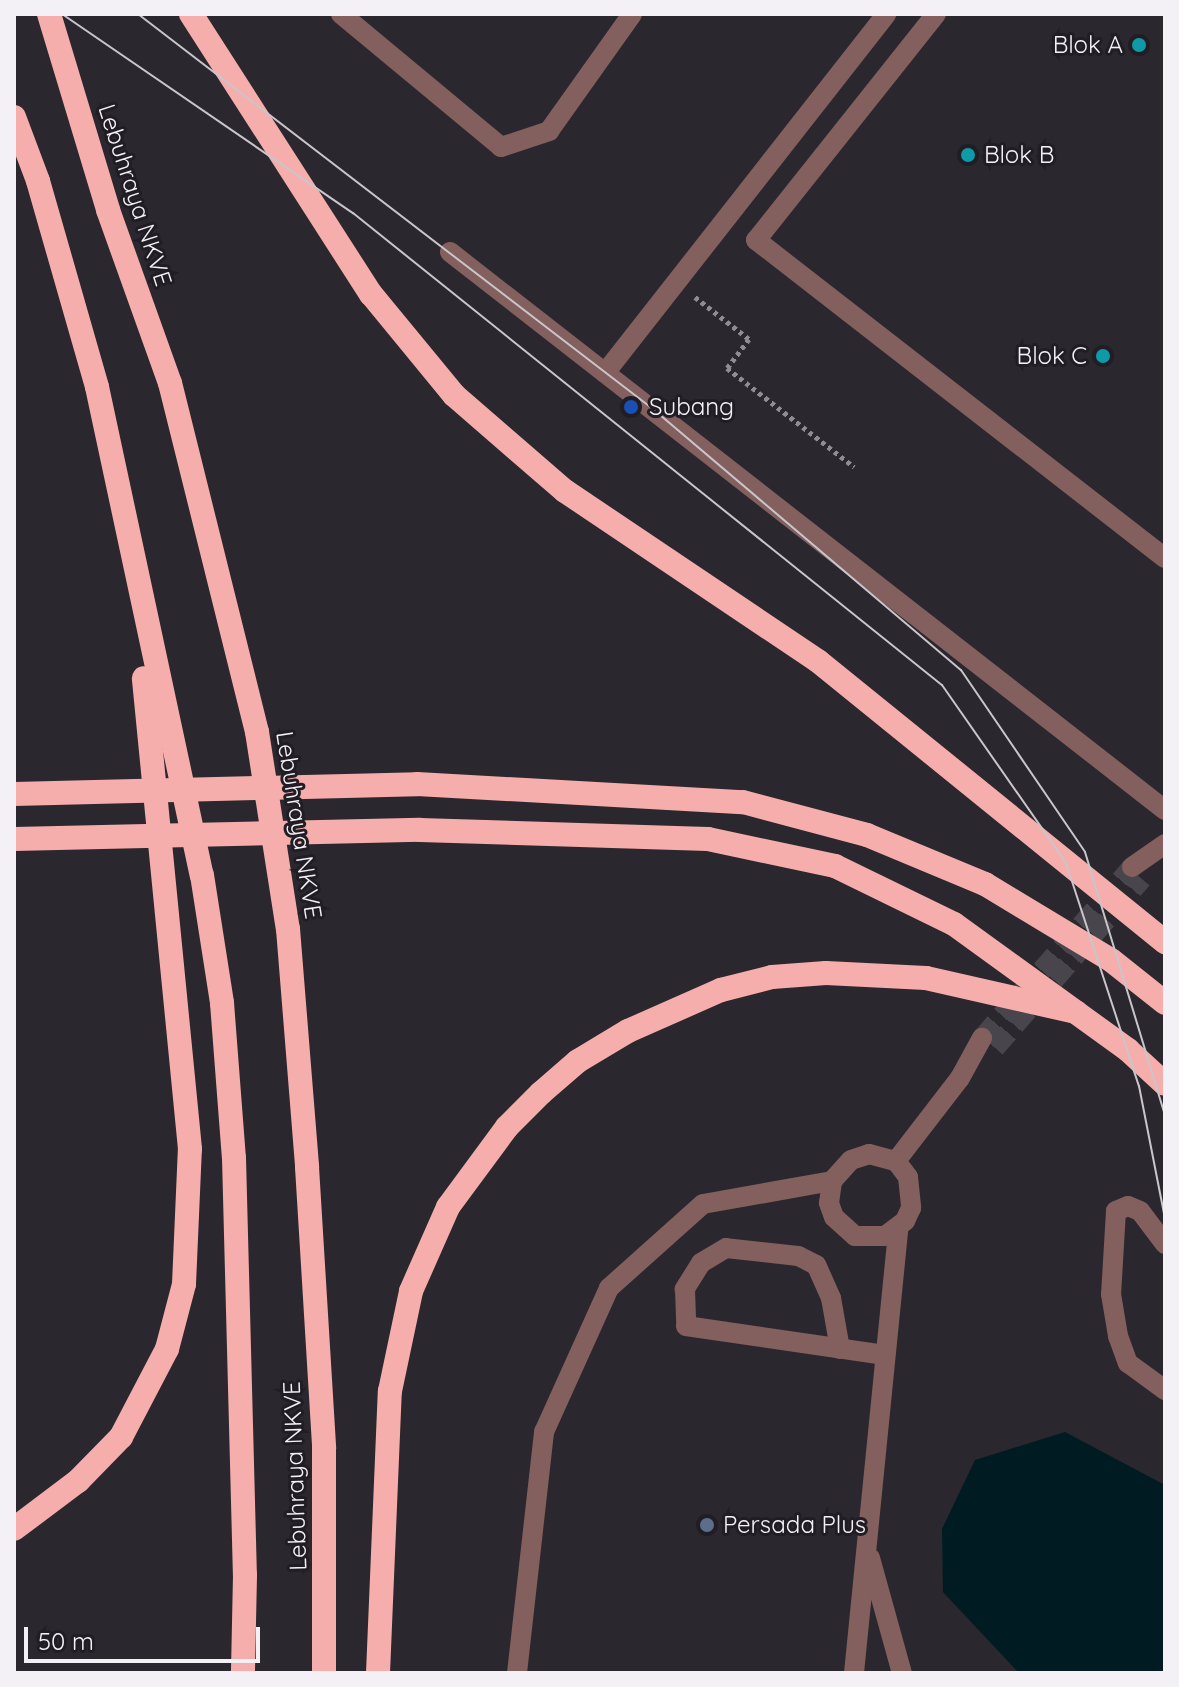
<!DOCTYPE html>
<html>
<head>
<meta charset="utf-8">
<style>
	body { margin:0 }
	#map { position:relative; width:1179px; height:1687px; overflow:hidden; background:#2b272e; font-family:Quicksand,sans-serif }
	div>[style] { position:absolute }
	.water>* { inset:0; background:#001b22 }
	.minor-tunnel>* { height:20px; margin-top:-10px; transform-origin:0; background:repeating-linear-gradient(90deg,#49454c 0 20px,transparent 0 30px) }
	.path>* { height:5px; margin-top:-2.5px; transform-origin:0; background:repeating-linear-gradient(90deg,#8f8c92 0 4px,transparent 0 8px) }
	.minor>* { height:20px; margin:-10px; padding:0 10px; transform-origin:10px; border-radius:10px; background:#835f5d }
	.highway>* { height:24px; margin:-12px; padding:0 12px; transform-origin:12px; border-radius:12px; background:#f5aeab }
	.tram>* { height:2px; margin:-1px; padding:0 1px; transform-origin:1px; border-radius:1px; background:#c9c6cb }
	.highway-bridge>* { height:24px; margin:-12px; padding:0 12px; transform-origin:12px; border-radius:12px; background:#f5aeab }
	.dots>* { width:22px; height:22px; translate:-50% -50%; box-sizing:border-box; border:4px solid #211d24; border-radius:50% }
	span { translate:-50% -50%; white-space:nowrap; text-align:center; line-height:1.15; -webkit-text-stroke:6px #211d24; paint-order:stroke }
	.poi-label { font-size:24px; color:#f4f1f6 }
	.right { translate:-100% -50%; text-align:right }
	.left { translate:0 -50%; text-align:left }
	.street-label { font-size:24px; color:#f4f1f6 }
	.frame { position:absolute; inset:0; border:16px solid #f4f1f6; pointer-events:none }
	.scale { position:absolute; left:24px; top:1627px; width:236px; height:36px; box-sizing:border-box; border:4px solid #f4f1f6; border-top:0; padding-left:10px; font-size:24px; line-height:28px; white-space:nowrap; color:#f4f1f6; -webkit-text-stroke:6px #211d24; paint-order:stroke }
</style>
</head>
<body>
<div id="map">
	<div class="water">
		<i style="clip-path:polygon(1065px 1432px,1165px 1485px,1165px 1673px,1019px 1673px,943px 1592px,942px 1529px,975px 1460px)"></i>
	</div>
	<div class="minor-tunnel">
		<i style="left:982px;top:1038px;width:227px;rotate:-48.7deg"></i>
		<i style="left:995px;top:1048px;width:224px;rotate:-49deg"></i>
	</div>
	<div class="path">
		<i style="left:695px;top:297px;width:68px;rotate:37.9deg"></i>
		<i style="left:749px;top:339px;width:36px;rotate:127deg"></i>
		<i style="left:727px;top:368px;width:161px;rotate:37.9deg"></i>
	</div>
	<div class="minor">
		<i style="left:341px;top:14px;width:208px;rotate:39.7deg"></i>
		<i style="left:501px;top:147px;width:51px;rotate:-18.4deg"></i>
		<i style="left:549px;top:131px;width:143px;rotate:-54.6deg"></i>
		<i style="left:936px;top:14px;width:289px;rotate:128.5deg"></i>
		<i style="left:756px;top:240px;width:518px;rotate:37.87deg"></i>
		<i style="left:450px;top:252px;width:907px;rotate:37.97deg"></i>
		<i style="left:605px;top:373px;width:456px;rotate:-51.9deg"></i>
		<i style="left:1132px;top:867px;width:40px;rotate:-34.9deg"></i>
		<i style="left:896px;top:1161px;width:105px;rotate:-52.4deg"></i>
		<i style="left:960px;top:1078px;width:46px;rotate:-61.2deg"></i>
		<i style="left:1165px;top:1244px;width:41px;rotate:-127.1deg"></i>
		<i style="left:1140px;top:1211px;width:13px;rotate:-157deg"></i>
		<i style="left:1128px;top:1206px;width:13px;rotate:157deg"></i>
		<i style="left:1116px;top:1211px;width:83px;rotate:93.4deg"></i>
		<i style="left:1111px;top:1294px;width:43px;rotate:80.5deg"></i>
		<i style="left:1118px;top:1336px;width:29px;rotate:70deg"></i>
		<i style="left:1128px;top:1363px;width:46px;rotate:36.1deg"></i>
		<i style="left:840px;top:1349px;width:52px;rotate:-100deg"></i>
		<i style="left:831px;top:1298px;width:36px;rotate:-114deg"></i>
		<i style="left:816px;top:1265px;width:20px;rotate:-153deg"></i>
		<i style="left:798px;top:1256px;width:72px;rotate:-173.7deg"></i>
		<i style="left:726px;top:1248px;width:29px;rotate:149deg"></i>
		<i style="left:701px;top:1263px;width:31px;rotate:122deg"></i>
		<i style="left:685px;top:1289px;width:37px;rotate:88deg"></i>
		<i style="left:686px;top:1326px;width:201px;rotate:8.3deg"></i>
		<i style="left:870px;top:1558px;width:119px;rotate:74.5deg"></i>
		<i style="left:517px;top:1673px;width:243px;rotate:-83.6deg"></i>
		<i style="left:544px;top:1432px;width:158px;rotate:-65.7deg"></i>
		<i style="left:609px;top:1288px;width:126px;rotate:-41.8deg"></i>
		<i style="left:703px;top:1204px;width:131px;rotate:-10.1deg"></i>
		<i style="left:832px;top:1181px;width:28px;rotate:-48deg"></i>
		<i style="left:851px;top:1160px;width:19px;rotate:-18deg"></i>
		<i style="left:869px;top:1154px;width:28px;rotate:15deg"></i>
		<i style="left:896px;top:1161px;width:20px;rotate:53deg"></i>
		<i style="left:908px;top:1177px;width:31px;rotate:84deg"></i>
		<i style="left:911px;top:1208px;width:14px;rotate:115deg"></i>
		<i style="left:905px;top:1221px;width:25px;rotate:143deg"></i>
		<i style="left:885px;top:1236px;width:30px;rotate:180deg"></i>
		<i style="left:855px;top:1236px;width:28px;rotate:-138deg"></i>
		<i style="left:834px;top:1217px;width:15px;rotate:-110deg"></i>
		<i style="left:829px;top:1203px;width:22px;rotate:-82deg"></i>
		<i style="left:854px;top:1673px;width:446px;rotate:-84.3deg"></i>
	</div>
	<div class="highway">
		<i style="left:49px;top:14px;width:205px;rotate:73.2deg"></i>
		<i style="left:108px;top:210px;width:184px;rotate:70.3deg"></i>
		<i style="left:170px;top:383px;width:360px;rotate:76deg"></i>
		<i style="left:257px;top:732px;width:199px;rotate:81.1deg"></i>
		<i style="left:288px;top:929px;width:239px;rotate:85.4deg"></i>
		<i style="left:307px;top:1167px;width:282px;rotate:86.5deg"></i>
		<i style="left:324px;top:1448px;width:225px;rotate:90deg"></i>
		<i style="left:191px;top:14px;width:333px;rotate:57.3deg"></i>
		<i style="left:371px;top:294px;width:131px;rotate:50.6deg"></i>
		<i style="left:454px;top:395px;width:147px;rotate:40.9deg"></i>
		<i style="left:565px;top:491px;width:305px;rotate:33.9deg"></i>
		<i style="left:818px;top:661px;width:447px;rotate:39deg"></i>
		<i style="left:14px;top:117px;width:68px;rotate:69.4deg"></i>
		<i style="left:38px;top:181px;width:214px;rotate:74deg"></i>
		<i style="left:97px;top:387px;width:499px;rotate:77.9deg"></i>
		<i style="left:202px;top:875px;width:130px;rotate:81.1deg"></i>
		<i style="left:222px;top:1003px;width:155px;rotate:85.6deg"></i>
		<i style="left:234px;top:1158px;width:417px;rotate:88.5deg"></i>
		<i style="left:245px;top:1575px;width:98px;rotate:91.2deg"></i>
		<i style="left:417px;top:784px;width:326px;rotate:3.2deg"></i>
		<i style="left:743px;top:802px;width:128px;rotate:14.9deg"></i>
		<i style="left:867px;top:835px;width:128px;rotate:22.6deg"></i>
		<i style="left:985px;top:884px;width:147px;rotate:31.1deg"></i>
		<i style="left:1111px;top:960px;width:69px;rotate:38.5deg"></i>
		<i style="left:420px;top:830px;width:288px;rotate:1.8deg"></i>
		<i style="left:708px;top:839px;width:130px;rotate:12deg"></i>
		<i style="left:835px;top:866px;width:132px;rotate:26deg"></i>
		<i style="left:954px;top:924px;width:215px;rotate:35.9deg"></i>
		<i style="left:1128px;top:1050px;width:50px;rotate:42.6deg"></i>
		<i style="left:14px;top:1529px;width:80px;rotate:-36.9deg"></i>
		<i style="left:78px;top:1481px;width:62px;rotate:-45.7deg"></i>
		<i style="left:121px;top:1437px;width:99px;rotate:-62.4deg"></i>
		<i style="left:167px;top:1349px;width:67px;rotate:-75.3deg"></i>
		<i style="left:184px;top:1284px;width:135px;rotate:-87.5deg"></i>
		<i style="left:190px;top:1149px;width:473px;rotate:-95.6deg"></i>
		<i style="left:378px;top:1673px;width:282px;rotate:-87.6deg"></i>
		<i style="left:390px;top:1391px;width:102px;rotate:-78.1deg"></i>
		<i style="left:411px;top:1291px;width:92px;rotate:-66.2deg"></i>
		<i style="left:448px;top:1207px;width:99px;rotate:-53.6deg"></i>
		<i style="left:507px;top:1127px;width:48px;rotate:-45deg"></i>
		<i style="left:541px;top:1093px;width:49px;rotate:-40.9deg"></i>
		<i style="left:578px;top:1061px;width:58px;rotate:-31deg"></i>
		<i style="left:628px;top:1031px;width:102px;rotate:-23.8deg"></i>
		<i style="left:721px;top:990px;width:53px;rotate:-14.3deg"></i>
		<i style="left:772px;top:977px;width:54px;rotate:-4.2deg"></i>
		<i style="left:826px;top:973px;width:100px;rotate:2.9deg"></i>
		<i style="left:926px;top:978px;width:154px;rotate:12.8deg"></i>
	</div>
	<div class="tram">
		<i style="left:62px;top:14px;width:353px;rotate:34.4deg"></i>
		<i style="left:353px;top:213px;width:755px;rotate:38.71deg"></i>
		<i style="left:942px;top:685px;width:217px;rotate:55.1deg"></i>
		<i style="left:1066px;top:863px;width:235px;rotate:71.9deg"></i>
		<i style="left:1139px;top:1086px;width:136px;rotate:78.9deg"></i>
		<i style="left:138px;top:14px;width:649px;rotate:37.49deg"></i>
		<i style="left:653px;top:409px;width:404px;rotate:40.3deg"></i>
		<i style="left:961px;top:670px;width:220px;rotate:55.7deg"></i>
		<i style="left:1085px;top:852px;width:276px;rotate:73.1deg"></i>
	</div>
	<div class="highway-bridge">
		<i style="left:14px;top:794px;width:403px;rotate:-1.4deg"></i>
		<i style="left:14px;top:839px;width:406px;rotate:-1.3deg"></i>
	</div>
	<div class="dots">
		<i style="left:1139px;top:45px;background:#0f9aa8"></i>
		<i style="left:968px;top:155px;background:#0f9aa8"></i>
		<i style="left:1103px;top:356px;background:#0f9aa8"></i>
		<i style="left:631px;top:407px;background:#1a4fb4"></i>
		<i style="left:707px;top:1525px;background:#5c6f8a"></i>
	</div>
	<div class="poi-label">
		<span class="right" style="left:1123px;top:45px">Blok A</span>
		<span class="left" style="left:984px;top:155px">Blok B</span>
		<span class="right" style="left:1087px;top:356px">Blok C</span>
		<span class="left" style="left:649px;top:407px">Subang</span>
		<span class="left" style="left:723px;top:1525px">Persada Plus</span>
	</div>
	<div class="street-label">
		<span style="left:135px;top:195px;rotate:72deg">Lebuhraya NKVE</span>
		<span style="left:299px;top:825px;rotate:81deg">Lebuhraya NKVE</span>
		<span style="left:295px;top:1476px;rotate:-92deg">Lebuhraya NKVE</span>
	</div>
	<div class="frame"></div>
	<div class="scale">50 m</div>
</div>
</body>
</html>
